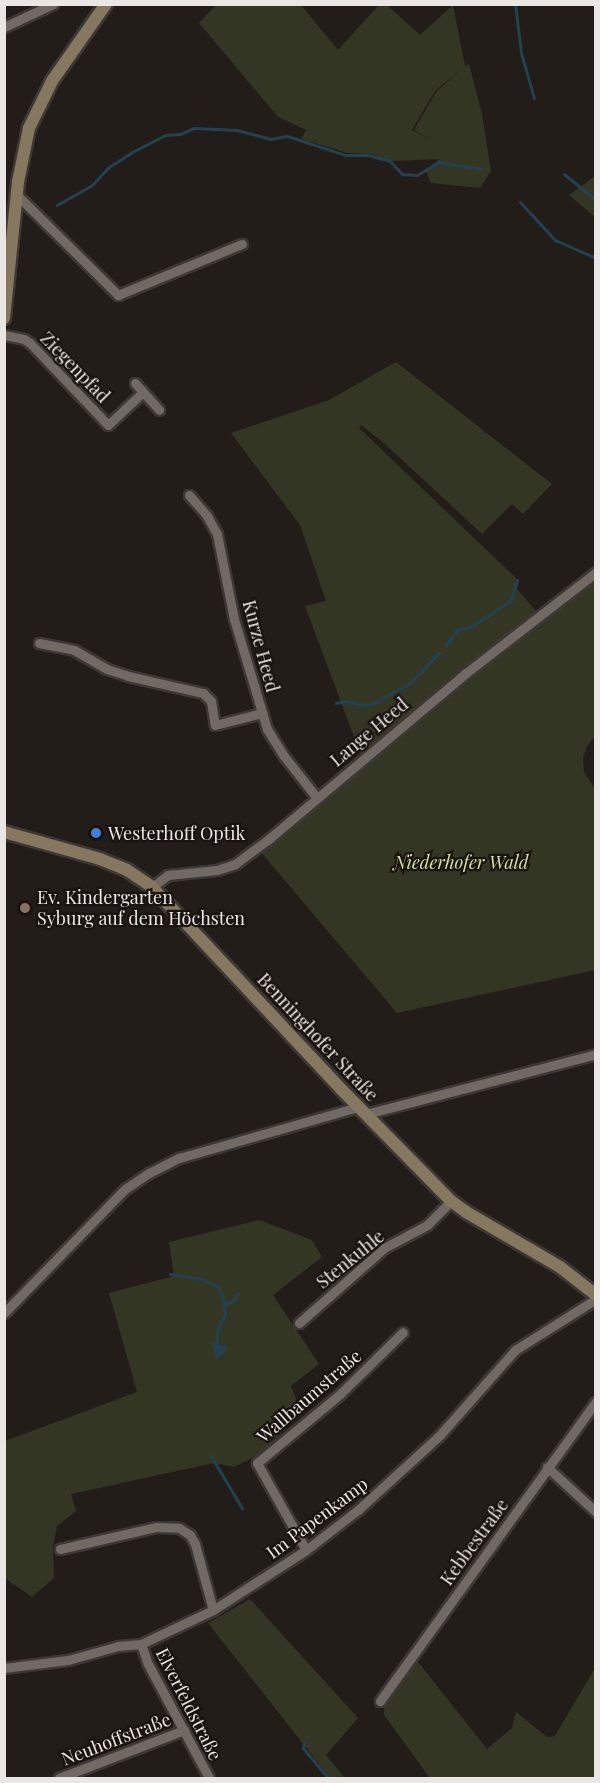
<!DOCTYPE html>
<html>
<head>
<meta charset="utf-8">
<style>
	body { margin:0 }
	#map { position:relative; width:600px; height:1783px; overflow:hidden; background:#221d18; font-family:"Playfair Display",serif }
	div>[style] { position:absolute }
	.green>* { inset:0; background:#343624 }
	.water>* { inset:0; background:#224252 }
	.stream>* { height:3px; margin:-1.5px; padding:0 1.5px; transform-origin:1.5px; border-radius:1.5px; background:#224252 }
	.roads { filter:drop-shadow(2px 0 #3d3835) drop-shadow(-2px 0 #3d3835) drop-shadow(0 2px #3d3835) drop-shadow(0 -2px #3d3835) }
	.street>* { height:9px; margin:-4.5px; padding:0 4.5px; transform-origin:4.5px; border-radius:4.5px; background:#716a64 }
	.secondary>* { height:12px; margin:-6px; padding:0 6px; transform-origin:6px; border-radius:6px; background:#85785e }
	.dots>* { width:16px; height:16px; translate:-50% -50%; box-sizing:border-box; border:3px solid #19140f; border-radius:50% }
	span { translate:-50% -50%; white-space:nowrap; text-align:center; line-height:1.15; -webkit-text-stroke:4.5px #19140f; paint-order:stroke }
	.street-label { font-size:18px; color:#eae6e3 }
	.poi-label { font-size:18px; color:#eae6e3 }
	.left { translate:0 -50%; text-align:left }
	.park-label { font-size:18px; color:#d6dea4; font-style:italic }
	.frame { position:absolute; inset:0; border:6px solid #eae6e3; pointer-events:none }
</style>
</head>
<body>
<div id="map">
	<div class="green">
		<i style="clip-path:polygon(evenodd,216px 5px,301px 5px,338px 50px,379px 5px,387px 5px,420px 35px,453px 5px,465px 66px,469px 64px,482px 114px,491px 171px,480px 188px,431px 183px,426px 171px,439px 159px,393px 161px,371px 154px,348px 153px,301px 139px,306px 130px,278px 117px,199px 23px,216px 5px,464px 67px,436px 92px,414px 130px,433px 141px,412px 130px,435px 91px,464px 67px)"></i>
		<i style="clip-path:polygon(595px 176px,595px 217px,569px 195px)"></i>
		<i style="clip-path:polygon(396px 362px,552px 484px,523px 514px,512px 504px,482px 534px,384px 443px,361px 425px,359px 428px,519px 581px,517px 589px,543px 619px,595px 576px,595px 736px,587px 746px,583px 758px,584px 772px,595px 789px,595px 970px,397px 1013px,260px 851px,365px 766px,305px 606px,326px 601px,300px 525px,231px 433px,329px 400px)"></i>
		<i style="clip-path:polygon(259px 1220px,312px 1240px,322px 1257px,273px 1295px,319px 1364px,291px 1386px,301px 1412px,262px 1453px,234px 1467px,214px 1463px,71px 1494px,76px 1511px,57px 1526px,53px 1547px,54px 1578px,32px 1597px,5px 1578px,5px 1441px,137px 1392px,109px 1293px,174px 1276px,169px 1242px)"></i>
		<i style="clip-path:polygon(250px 1599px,358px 1718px,326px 1755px,345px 1778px,330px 1778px,208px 1623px)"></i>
		<i style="clip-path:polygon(415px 1658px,487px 1749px,512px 1728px,516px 1712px,547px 1737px,555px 1736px,595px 1668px,595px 1778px,430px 1778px,384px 1715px,384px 1701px)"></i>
	</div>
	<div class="water">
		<i style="clip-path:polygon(217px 1342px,218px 1345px,227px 1347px,223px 1355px,216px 1359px,212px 1344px)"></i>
	</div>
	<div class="stream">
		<i style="left:515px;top:4px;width:49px;rotate:83deg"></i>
		<i style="left:521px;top:53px;width:47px;rotate:73.9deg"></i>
		<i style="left:564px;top:174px;width:41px;rotate:39.1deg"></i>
		<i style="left:520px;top:202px;width:52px;rotate:47.4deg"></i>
		<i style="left:555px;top:240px;width:45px;rotate:23.7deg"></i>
		<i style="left:57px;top:205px;width:40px;rotate:-29.7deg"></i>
		<i style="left:92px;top:185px;width:25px;rotate:-47deg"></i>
		<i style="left:109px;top:167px;width:27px;rotate:-33deg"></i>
		<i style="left:132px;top:152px;width:38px;rotate:-27deg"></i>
		<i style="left:166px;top:135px;width:14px;rotate:-4deg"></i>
		<i style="left:180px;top:134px;width:15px;rotate:-23deg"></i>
		<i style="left:194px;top:128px;width:43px;rotate:2.7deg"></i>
		<i style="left:237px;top:130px;width:34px;rotate:15deg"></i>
		<i style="left:270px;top:139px;width:17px;rotate:-10deg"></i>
		<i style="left:287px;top:136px;width:62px;rotate:17.9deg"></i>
		<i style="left:346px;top:155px;width:22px"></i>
		<i style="left:368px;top:155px;width:23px;rotate:15deg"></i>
		<i style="left:390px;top:161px;width:18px;rotate:47deg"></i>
		<i style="left:402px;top:174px;width:15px;rotate:4deg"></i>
		<i style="left:417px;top:175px;width:26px;rotate:-31deg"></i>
		<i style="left:439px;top:162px;width:43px;rotate:9.5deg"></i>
		<i style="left:446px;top:645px;width:19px;rotate:-54deg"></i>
		<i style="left:457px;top:630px;width:14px;rotate:-12deg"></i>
		<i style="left:471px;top:627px;width:48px;rotate:-34deg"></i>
		<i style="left:511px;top:600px;width:21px;rotate:-73deg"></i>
		<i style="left:336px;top:703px;width:9px;rotate:-13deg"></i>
		<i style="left:345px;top:701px;width:18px;rotate:13deg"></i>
		<i style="left:363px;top:705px;width:11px;rotate:-10deg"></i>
		<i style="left:374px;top:703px;width:41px;rotate:-29.1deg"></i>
		<i style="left:410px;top:683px;width:42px;rotate:-46deg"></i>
		<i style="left:170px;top:1274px;width:32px;rotate:9deg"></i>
		<i style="left:202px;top:1279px;width:18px;rotate:27deg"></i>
		<i style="left:218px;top:1287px;width:14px;rotate:65deg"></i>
		<i style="left:224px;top:1300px;width:14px;rotate:86deg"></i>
		<i style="left:225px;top:1314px;width:19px;rotate:115deg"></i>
		<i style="left:217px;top:1331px;width:11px;rotate:90deg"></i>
		<i style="left:224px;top:1304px;width:9px;rotate:-21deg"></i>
		<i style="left:232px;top:1301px;width:10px;rotate:-53deg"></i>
		<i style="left:211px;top:1456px;width:61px;rotate:59.2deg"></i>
		<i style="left:304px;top:1743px;width:5px;rotate:101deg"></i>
		<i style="left:303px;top:1748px;width:39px;rotate:50deg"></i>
	</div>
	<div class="roads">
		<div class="street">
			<i style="left:4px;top:27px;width:54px;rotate:-25.1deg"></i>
			<i style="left:16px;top:194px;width:144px;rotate:44.7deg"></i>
			<i style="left:118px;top:295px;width:134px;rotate:-22.4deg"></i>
			<i style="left:4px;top:335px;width:20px;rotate:11deg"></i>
			<i style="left:24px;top:339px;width:7px;rotate:34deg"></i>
			<i style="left:30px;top:343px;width:113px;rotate:46.4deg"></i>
			<i style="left:108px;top:425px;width:48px;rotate:-43.3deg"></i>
			<i style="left:135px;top:383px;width:36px;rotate:48deg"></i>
			<i style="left:189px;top:495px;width:28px;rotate:49deg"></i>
			<i style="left:207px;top:516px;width:21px;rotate:61deg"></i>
			<i style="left:217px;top:534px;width:87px;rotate:78.7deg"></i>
			<i style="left:234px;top:619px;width:115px;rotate:73.3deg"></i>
			<i style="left:267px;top:729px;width:32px;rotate:58deg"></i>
			<i style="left:284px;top:756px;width:53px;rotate:51.8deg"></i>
			<i style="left:39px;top:643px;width:36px;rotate:11deg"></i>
			<i style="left:74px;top:650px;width:38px;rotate:30deg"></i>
			<i style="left:107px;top:669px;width:22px;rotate:18deg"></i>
			<i style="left:128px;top:676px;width:77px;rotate:12.8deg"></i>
			<i style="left:203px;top:693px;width:11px;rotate:45deg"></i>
			<i style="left:211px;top:701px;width:24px;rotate:81deg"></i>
			<i style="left:215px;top:725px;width:49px;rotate:-14.3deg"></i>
			<i style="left:152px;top:887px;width:20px;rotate:-37deg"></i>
			<i style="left:168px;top:875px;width:49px;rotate:-5.8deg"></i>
			<i style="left:217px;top:870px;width:19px;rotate:-18deg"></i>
			<i style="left:235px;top:864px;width:44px;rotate:-36.6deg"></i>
			<i style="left:270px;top:838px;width:256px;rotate:-40.1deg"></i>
			<i style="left:466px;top:673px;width:165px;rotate:-37.8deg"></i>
			<i style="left:366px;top:1114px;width:238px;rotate:-14.6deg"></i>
			<i style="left:4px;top:1313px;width:173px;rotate:-45.7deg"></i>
			<i style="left:125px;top:1189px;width:29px;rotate:-34deg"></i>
			<i style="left:149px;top:1173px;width:34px;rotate:-27deg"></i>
			<i style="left:179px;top:1158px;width:186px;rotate:-15.9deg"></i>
			<i style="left:299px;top:1323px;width:113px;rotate:-41.4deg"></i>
			<i style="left:384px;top:1248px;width:49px;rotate:-28.1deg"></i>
			<i style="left:427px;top:1225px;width:34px;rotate:-45deg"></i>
			<i style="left:547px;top:1467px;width:67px;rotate:42.6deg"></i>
			<i style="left:60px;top:1549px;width:98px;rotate:-12.9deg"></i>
			<i style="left:156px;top:1527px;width:23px;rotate:2deg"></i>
			<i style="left:179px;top:1528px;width:13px;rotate:32deg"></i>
			<i style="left:190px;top:1535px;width:10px;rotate:61deg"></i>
			<i style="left:195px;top:1544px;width:68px;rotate:74.7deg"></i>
			<i style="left:306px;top:1550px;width:100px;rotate:-119.4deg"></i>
			<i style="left:257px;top:1463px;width:108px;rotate:-39.7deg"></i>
			<i style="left:340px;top:1394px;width:88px;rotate:-44.5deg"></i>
			<i style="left:141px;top:1644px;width:21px;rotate:71deg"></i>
			<i style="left:148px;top:1664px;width:129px;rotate:61.8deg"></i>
			<i style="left:4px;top:1668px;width:64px;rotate:-7.1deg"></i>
			<i style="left:68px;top:1660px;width:52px;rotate:-15.6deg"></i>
			<i style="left:118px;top:1646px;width:23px;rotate:-5deg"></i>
			<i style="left:141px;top:1644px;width:80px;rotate:-25.3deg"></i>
			<i style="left:213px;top:1610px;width:111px;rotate:-32.8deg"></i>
			<i style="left:306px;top:1550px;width:67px;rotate:-37.7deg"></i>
			<i style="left:359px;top:1509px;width:108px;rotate:-42.4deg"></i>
			<i style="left:439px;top:1436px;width:115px;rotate:-48.5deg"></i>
			<i style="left:515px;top:1350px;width:96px;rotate:-32.2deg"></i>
			<i style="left:380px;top:1701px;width:369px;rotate:-54.2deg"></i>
			<i style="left:59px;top:1778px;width:134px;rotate:-21deg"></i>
		</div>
		<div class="secondary">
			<i style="left:4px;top:318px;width:137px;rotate:-84.1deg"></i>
			<i style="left:18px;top:182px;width:55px;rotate:-78.5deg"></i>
			<i style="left:29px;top:128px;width:52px;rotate:-63.9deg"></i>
			<i style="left:52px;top:81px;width:94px;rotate:-55deg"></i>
			<i style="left:4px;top:832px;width:100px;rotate:15.7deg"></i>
			<i style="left:100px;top:859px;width:29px;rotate:22deg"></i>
			<i style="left:127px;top:870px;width:30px;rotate:34deg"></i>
			<i style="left:152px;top:887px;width:277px;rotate:46.9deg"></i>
			<i style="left:341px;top:1089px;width:157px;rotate:45.5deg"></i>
			<i style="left:451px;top:1201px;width:19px;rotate:36deg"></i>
			<i style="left:466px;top:1212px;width:109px;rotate:30.3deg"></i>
			<i style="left:560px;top:1267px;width:46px;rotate:37.9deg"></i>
		</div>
	</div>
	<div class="dots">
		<i style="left:96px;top:833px;background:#3f7fe0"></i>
		<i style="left:25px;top:908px;background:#8d6e63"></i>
	</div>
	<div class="street-label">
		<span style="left:75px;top:367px;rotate:46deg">Ziegenpfad</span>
		<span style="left:261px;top:646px;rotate:75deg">Kurze Heed</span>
		<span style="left:369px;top:732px;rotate:-40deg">Lange Heed</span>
		<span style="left:318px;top:1037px;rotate:47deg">Benninghofer Straße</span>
		<span style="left:350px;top:1259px;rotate:-39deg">Stenkuhle</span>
		<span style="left:309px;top:1396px;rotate:-41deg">Wallbaumstraße</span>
		<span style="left:317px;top:1518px;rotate:-37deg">Im Papenkamp</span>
		<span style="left:474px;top:1542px;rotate:-54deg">Kebbestraße</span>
		<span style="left:189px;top:1704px;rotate:63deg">Elverfeldstraße</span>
		<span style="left:116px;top:1739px;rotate:-21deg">Neuhoffstraße</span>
	</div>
	<div class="poi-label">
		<span class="left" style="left:108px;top:833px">Westerhoff Optik</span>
		<span class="left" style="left:37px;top:908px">Ev. Kindergarten<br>Syburg auf dem Höchsten</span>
	</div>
	<div class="park-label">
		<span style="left:461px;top:862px">Niederhofer Wald</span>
	</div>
	<div class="frame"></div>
</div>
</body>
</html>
